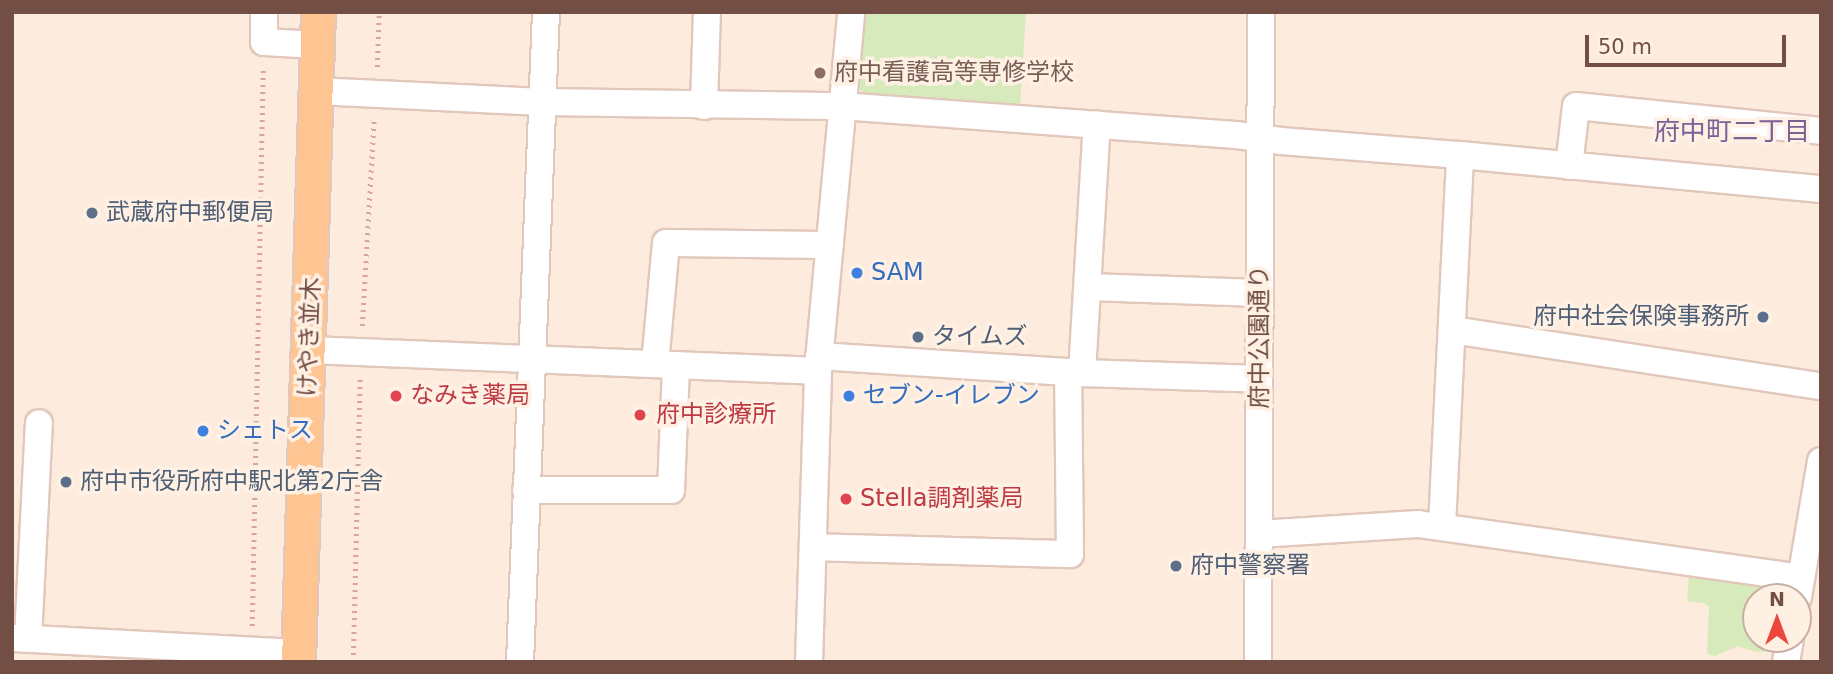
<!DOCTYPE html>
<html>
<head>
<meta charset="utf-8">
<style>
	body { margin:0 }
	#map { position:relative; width:1833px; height:674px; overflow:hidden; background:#fdebdd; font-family:"DejaVu Sans","Noto Sans JP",sans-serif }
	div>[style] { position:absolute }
	.green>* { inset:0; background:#d6eabc }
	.path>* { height:4.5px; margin-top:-2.25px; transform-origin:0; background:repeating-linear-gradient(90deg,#d7a698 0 2px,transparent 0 7px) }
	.roads { filter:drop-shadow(2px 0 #e2c7bc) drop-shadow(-2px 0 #e2c7bc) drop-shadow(0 2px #e2c7bc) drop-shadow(0 -2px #e2c7bc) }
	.minor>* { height:26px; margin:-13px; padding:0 13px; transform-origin:13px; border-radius:13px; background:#fff }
	.major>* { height:33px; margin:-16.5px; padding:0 16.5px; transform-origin:16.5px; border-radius:16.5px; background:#fec492 }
	.dots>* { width:19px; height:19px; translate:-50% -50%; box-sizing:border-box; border:4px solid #fff0e4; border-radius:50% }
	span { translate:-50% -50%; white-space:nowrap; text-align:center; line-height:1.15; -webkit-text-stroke:7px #fff0e4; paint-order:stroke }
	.education-label { font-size:24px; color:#785e54 }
	.left { translate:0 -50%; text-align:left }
	.service-label { font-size:24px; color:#4e5e75 }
	.right { translate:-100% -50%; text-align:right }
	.shop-label { font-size:24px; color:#366cbe }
	.street-label { font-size:24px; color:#724e45 }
	.health-label { font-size:24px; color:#be3a42 }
	.neighbourhood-label { font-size:26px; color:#7b6196 }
	.frame { position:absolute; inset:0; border:14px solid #724e45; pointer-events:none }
	.north { position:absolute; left:1742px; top:583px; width:70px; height:70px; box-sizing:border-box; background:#fff0e4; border:2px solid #c7afa4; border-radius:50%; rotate:0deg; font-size:19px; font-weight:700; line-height:28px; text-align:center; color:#724e45 }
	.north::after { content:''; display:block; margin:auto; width:24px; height:32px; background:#ec463d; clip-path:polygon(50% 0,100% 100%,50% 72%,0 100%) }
	.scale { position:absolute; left:1585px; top:35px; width:201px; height:32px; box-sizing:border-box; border:4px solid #724e45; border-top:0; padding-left:9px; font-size:21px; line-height:24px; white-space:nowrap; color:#724e45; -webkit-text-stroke:5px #fff0e4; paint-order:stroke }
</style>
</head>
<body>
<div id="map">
	<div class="green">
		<i style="clip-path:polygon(864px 12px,1026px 12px,1020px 107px,865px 96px,857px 86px)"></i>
		<i style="clip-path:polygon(1689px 575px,1782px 588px,1782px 597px,1756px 597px,1756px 639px,1777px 639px,1775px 651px,1756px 652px,1738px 646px,1715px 656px,1707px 654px,1709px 607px,1704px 603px,1687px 601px)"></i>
	</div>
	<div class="path">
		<i style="left:377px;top:67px;width:55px;rotate:-87.9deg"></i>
		<i style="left:362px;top:326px;width:208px;rotate:-86.7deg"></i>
		<i style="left:252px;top:626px;width:558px;rotate:-88.87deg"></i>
		<i style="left:353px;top:662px;width:285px;rotate:-88.6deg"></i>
	</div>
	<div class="roads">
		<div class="minor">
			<i style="left:264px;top:12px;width:30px;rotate:90deg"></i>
			<i style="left:264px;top:42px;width:54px;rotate:3.2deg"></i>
			<i style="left:317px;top:91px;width:225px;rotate:2.8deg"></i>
			<i style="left:542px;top:102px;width:299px;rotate:0.8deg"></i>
			<i style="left:841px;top:106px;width:396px;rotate:4.2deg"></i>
			<i style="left:1236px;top:135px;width:45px;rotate:7.6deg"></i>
			<i style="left:1281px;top:141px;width:180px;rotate:4.5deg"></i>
			<i style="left:1460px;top:155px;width:363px;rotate:5.4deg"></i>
			<i style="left:704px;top:106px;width:94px;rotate:-88.2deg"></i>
			<i style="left:1569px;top:166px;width:60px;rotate:-83.3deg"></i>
			<i style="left:1576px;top:106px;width:246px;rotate:5.8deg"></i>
			<i style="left:1088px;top:287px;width:172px;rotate:2deg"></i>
			<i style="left:1453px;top:330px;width:372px;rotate:8.7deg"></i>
			<i style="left:310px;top:350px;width:508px;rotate:2.37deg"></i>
			<i style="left:819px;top:356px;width:264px;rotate:3.7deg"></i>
			<i style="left:1082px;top:373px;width:177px;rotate:1.9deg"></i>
			<i style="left:655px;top:364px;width:121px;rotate:-84.8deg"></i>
			<i style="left:666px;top:243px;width:164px;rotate:0.7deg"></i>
			<i style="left:1082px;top:373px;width:249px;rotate:-86.6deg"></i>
			<i style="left:526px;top:490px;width:145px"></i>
			<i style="left:671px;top:490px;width:125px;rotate:-87.7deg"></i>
			<i style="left:1442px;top:526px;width:371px;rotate:-87.2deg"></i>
			<i style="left:1259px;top:534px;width:159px;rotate:-3.6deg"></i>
			<i style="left:1418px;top:524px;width:387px;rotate:8deg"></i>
			<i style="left:813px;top:547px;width:257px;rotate:1.6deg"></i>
			<i style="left:1070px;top:554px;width:182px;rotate:-90.6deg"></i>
			<i style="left:1798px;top:597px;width:138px;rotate:-80.4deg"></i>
			<i style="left:12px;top:638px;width:287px;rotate:3deg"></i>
			<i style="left:28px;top:639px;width:216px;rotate:-87.1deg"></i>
			<i style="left:520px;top:662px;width:651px;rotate:-87.71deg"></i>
			<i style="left:809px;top:662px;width:291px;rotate:-88.2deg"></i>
			<i style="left:818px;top:371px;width:361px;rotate:-84.7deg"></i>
			<i style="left:1258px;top:662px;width:650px;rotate:-89.74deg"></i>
			<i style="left:1786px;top:662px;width:23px;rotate:-80deg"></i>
		</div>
		<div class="major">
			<i style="left:298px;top:662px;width:650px;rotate:-88.24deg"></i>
		</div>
	</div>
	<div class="dots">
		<i style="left:820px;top:73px;background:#8d6e63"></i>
		<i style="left:92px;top:213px;background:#5c6f8a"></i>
		<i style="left:857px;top:273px;background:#3f7fe0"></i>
		<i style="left:1763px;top:317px;background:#5c6f8a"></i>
		<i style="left:918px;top:337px;background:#5c6f8a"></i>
		<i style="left:396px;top:396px;background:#e0444e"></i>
		<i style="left:849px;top:396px;background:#3f7fe0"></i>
		<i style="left:640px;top:415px;background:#e0444e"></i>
		<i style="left:203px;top:431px;background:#3f7fe0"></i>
		<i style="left:66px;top:482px;background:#5c6f8a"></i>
		<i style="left:846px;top:499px;background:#e0444e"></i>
		<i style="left:1176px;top:566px;background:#5c6f8a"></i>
	</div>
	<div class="education-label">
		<span class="left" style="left:834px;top:73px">府中看護高等専修学校</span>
	</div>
	<div class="service-label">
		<span class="left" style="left:106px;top:213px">武蔵府中郵便局</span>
		<span class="right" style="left:1749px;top:317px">府中社会保険事務所</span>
		<span class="left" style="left:932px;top:337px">タイムズ</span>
		<span class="left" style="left:80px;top:482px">府中市役所府中駅北第2庁舎</span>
		<span class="left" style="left:1190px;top:566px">府中警察署</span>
	</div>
	<div class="shop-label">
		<span class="left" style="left:871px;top:273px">SAM</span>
		<span class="left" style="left:863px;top:396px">セブン-イレブン</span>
		<span class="left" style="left:217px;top:431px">シェトス</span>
	</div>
	<div class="street-label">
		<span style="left:310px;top:337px;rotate:-88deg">けやき並木</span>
		<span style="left:1260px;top:337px;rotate:-90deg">府中公園通り</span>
	</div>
	<div class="health-label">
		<span class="left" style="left:410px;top:396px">なみき薬局</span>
		<span class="left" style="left:656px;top:415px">府中診療所</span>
		<span class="left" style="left:860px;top:499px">Stella調剤薬局</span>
	</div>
	<div class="neighbourhood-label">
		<span style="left:1732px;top:132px">府中町二丁目</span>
	</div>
	<div class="frame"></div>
	<div class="north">N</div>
	<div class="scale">50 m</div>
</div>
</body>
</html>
